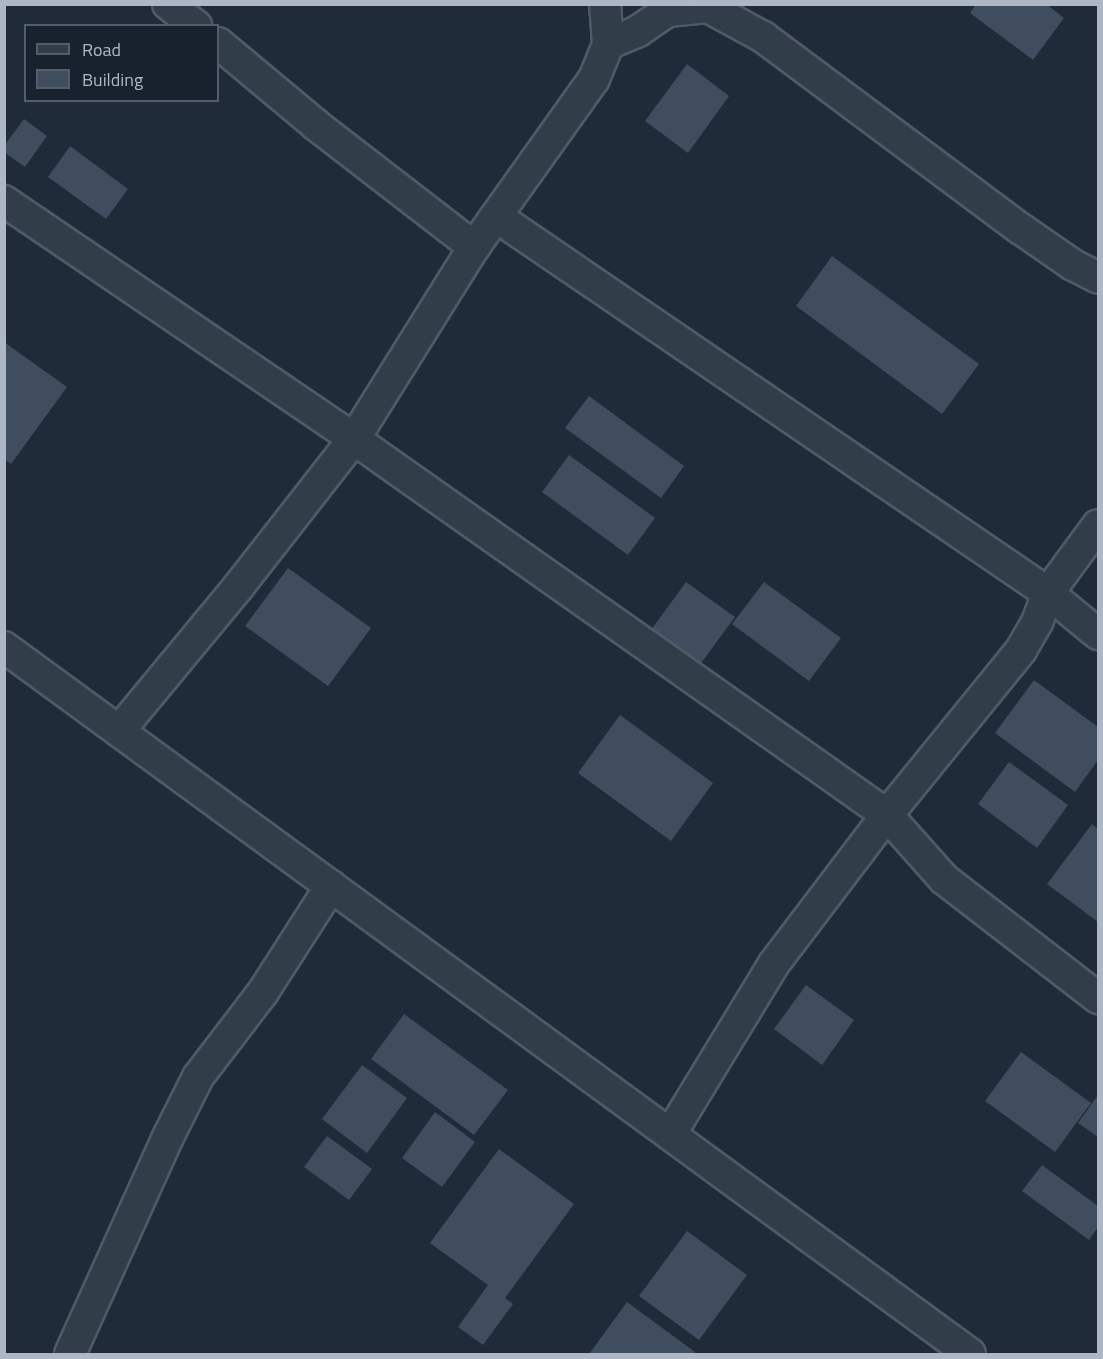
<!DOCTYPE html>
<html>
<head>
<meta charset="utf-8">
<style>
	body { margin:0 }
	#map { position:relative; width:1103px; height:1359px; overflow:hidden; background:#1f2b39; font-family:"Titillium Web",sans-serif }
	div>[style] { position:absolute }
	.building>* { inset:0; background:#3f4d5e }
	.roads { filter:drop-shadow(2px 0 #505a67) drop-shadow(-2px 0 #505a67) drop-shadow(0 2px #505a67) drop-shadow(0 -2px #505a67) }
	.street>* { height:30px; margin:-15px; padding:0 15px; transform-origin:15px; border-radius:15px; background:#323d4a }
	span { translate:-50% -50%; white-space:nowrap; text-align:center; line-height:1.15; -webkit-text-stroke:5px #18222e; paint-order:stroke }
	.frame { position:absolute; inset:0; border:6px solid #adb7c6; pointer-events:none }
	.legend { position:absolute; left:24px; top:24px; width:195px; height:78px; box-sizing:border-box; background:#18222e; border:2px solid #545e6b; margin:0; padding:8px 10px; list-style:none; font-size:18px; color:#adb7c6 }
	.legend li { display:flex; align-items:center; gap:12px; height:30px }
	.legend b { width:30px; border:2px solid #545e6b }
</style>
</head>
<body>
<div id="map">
	<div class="building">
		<i style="clip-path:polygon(976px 4px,1046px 4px,1064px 18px,1033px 60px,970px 13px)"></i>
		<i style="clip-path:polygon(687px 64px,729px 96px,688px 153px,645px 121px)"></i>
		<i style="clip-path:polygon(24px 119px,47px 136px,25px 167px,4px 152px,4px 146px)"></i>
		<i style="clip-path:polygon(70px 146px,128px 189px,106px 219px,48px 177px)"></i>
		<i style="clip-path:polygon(832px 256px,979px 364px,942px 414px,796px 306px)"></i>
		<i style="clip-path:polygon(4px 342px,67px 387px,11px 464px,4px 459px)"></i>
		<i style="clip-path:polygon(589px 396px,684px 466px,661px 498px,565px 428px)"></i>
		<i style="clip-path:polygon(569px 455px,655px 518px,628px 555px,542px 492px)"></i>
		<i style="clip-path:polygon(288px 568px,371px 628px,328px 686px,245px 626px)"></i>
		<i style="clip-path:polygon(686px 582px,735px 617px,699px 666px,651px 630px)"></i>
		<i style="clip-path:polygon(764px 582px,841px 638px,809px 681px,732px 624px)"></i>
		<i style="clip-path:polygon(1034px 680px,1098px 727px,1098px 760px,1075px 792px,995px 733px)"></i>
		<i style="clip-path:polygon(620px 715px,713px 783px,671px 841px,578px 773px)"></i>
		<i style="clip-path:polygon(1009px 762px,1068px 805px,1037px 848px,978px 804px)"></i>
		<i style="clip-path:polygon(1092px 824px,1098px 829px,1098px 922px,1047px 884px)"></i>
		<i style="clip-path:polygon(806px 985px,854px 1020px,822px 1065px,774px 1029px)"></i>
		<i style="clip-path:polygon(404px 1014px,508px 1090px,474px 1135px,371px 1059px)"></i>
		<i style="clip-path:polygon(1021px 1052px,1091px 1103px,1055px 1152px,985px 1101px)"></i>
		<i style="clip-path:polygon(362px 1065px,407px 1098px,367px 1153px,322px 1119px)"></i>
		<i style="clip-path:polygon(1098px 1095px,1098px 1137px,1078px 1123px)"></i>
		<i style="clip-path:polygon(435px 1112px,475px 1142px,442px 1187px,402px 1158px)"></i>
		<i style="clip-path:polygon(327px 1136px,372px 1169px,349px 1200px,304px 1167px)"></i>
		<i style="clip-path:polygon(499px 1149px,574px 1204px,505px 1298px,513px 1304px,483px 1345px,458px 1327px,488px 1285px,430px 1243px)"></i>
		<i style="clip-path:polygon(1042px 1165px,1098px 1206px,1098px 1227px,1089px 1240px,1022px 1191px)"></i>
		<i style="clip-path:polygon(687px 1231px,747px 1275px,699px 1340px,639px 1296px)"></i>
		<i style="clip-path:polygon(627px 1302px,695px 1352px,694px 1354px,589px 1354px)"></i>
	</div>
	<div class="roads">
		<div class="street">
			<i style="left:168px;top:4px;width:36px;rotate:38deg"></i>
			<i style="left:605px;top:4px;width:40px;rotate:85.7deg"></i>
			<i style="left:218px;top:43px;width:128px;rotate:39.9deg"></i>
			<i style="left:316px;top:125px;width:200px;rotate:37.7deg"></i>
			<i style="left:4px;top:201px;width:423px;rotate:34.2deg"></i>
			<i style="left:354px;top:439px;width:652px;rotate:35.2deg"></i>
			<i style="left:887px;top:815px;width:86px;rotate:48.3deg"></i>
			<i style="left:944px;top:879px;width:195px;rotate:37.7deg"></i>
			<i style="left:497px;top:217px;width:667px;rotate:34.31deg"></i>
			<i style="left:1048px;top:593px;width:65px;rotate:39.4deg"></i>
			<i style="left:4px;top:647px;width:1197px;rotate:36.2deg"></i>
			<i style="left:119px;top:731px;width:188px;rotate:-50.4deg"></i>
			<i style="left:239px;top:586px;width:187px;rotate:-52deg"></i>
			<i style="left:354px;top:439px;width:226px;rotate:-58deg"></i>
			<i style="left:474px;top:247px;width:206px;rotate:-54.5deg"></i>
			<i style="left:594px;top:79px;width:38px;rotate:-68deg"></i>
			<i style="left:608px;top:44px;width:33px;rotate:-23deg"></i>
			<i style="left:638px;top:31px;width:36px;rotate:-34deg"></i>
			<i style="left:668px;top:11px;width:40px;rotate:-5.7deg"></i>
			<i style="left:708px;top:7px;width:63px;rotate:28.6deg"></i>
			<i style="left:763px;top:37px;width:322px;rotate:36.7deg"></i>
			<i style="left:1021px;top:229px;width:63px;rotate:34.7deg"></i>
			<i style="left:1073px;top:265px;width:28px;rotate:27deg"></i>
			<i style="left:671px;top:1133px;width:197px;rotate:-58.7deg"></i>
			<i style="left:773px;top:965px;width:188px;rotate:-52.8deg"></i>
			<i style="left:887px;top:815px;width:213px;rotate:-50.9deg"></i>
			<i style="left:1021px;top:650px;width:34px;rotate:-60deg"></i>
			<i style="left:1038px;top:620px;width:29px;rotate:-70deg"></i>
			<i style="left:1048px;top:593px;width:84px;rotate:-53.7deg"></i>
			<i style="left:70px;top:1354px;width:236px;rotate:-65.7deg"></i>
			<i style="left:167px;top:1139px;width:69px;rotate:-63.4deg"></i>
			<i style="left:198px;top:1077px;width:107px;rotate:-52.6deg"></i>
			<i style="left:263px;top:992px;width:126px;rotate:-57.3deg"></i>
		</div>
	</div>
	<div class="frame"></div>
	<ul class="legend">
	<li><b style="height:8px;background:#323d4a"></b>Road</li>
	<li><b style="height:16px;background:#3f4d5e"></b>Building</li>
	</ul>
</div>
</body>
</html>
